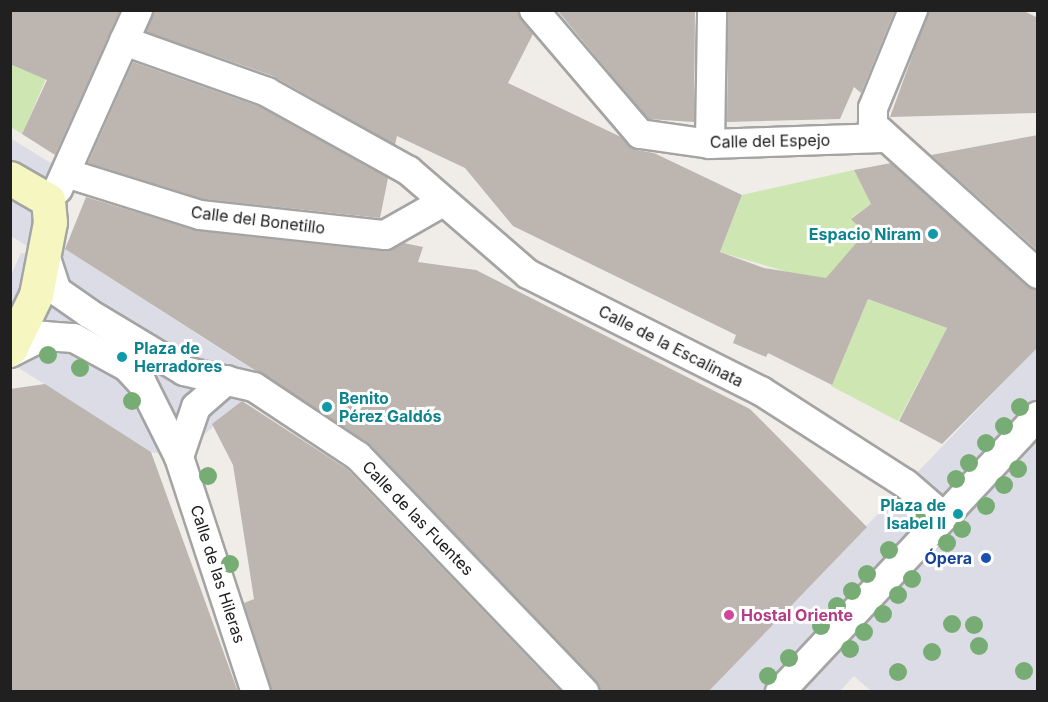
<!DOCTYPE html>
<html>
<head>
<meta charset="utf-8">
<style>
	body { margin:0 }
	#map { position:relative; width:1048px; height:702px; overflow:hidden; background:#f0ede8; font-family:Inter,sans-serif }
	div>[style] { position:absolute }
	.grass>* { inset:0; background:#cee6b1 }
	.plaza>* { inset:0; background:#dcdce6 }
	.building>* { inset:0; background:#bdb6b0 }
	.roads { filter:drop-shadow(2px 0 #a4a4a4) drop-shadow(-2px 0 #a4a4a4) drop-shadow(0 2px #a4a4a4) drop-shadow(0 -2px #a4a4a4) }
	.street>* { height:28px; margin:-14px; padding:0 14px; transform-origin:14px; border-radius:14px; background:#fff }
	.secondary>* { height:33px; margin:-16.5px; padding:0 16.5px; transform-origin:16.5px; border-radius:16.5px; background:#f6f6c0 }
	.trees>* { width:18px; height:18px; margin:-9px; border-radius:50%; background:#77ad75 }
	.dots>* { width:16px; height:16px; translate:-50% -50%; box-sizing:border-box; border:3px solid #fff; border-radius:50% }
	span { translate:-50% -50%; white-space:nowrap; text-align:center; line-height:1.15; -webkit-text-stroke:6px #fff; paint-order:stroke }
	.street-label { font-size:16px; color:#202020 }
	.culture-label { font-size:16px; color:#0d838f; font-weight:700 }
	.right { translate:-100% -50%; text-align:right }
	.left { translate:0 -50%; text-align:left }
	.transit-label { font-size:16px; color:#164399; font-weight:700 }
	.hotel-label { font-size:16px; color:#b23c85; font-weight:700 }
	.frame { position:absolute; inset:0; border:12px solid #202020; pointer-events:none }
</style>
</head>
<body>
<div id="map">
	<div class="grass">
		<i style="clip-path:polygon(11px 64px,46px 79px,22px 134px,11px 127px)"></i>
		<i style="clip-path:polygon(854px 170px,871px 204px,851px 218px,865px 233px,834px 286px,720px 252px,742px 195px)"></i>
		<i style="clip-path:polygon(868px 299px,947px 328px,898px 421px,831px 386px)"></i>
	</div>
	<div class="plaza">
		<i style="clip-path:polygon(10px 138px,69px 174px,46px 257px,65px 249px,261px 375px,248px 396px,179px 457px,151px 452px,11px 363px,11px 275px,21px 253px,44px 257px,11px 236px)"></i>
		<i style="clip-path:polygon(1037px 347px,1037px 691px,871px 691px,854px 676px,840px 691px,708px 692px)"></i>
	</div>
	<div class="building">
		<i style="clip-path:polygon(10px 10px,120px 10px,55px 155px,22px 134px,47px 80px,10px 64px)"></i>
		<i style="clip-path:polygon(154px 10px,518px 10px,533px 34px,508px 83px,621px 137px,637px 150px,654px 153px,742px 195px,720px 252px,764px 268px,826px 278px,865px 233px,851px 219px,871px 204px,854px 170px,891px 163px,1038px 290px,1038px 347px,942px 444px,899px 421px,947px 328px,868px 299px,832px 385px,768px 353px,766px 357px,733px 343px,736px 335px,513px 226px,465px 168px,397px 136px,395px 145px,273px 76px,146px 32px)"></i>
		<i style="clip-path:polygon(557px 10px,695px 10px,694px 122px,648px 119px)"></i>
		<i style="clip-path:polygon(728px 10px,895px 10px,861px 93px,854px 87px,840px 119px,727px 122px)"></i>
		<i style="clip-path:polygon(929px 10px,1022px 10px,1038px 18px,1038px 113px,890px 117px)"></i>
		<i style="clip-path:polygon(133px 62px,260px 107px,388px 178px,380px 218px,203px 199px,88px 163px)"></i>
		<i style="clip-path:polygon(1038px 135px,1038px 251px,931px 155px)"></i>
		<i style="clip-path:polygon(86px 197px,198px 231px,383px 251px,404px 243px,423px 247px,418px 262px,476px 270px,750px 409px,867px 527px,708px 692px,600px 692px,596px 681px,367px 442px,65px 249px)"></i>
		<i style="clip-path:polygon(45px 384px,151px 452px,238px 692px,10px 692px,10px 389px)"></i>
		<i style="clip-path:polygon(242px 401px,347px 469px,561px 692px,272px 692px,244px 603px,254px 599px,233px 465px,212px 424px)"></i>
	</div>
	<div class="roads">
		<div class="street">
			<i style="left:534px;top:10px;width:163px;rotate:49.5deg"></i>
			<i style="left:640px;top:134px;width:71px;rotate:8.1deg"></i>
			<i style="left:710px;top:144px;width:173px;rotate:-2deg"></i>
			<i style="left:913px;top:10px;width:106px;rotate:112.2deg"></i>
			<i style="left:873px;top:108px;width:17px;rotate:90deg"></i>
			<i style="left:873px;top:125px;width:222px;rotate:42.1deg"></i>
			<i style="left:124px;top:41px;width:152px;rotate:19.6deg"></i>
			<i style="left:267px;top:92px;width:162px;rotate:29.1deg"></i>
			<i style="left:409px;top:171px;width:157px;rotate:40.9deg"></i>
			<i style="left:528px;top:274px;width:261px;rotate:26.7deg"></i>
			<i style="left:761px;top:391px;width:172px;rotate:32.7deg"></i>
			<i style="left:906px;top:484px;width:50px;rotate:41deg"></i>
			<i style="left:944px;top:517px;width:138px;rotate:-47.1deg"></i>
			<i style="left:710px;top:144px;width:134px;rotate:-89.1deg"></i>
			<i style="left:69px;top:174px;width:137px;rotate:17.4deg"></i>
			<i style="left:200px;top:215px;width:186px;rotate:6.2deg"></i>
			<i style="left:385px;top:235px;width:67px;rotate:-29.6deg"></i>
			<i style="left:58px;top:189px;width:196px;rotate:-65.9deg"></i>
			<i style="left:46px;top:258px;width:35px;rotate:72deg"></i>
			<i style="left:57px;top:291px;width:38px;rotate:35deg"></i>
			<i style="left:88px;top:313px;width:112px;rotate:31.1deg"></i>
			<i style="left:184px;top:371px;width:72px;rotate:12.9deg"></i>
			<i style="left:254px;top:387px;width:125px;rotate:33.6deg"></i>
			<i style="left:358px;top:456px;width:327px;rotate:46.2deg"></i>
			<i style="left:10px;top:353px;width:38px;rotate:-27deg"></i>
			<i style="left:44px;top:336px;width:30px;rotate:4deg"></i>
			<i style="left:74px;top:338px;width:60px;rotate:28.7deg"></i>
			<i style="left:127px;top:367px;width:22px;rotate:47deg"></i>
			<i style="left:142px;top:383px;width:83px;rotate:63.4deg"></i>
			<i style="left:179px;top:457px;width:247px;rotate:71.9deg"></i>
			<i style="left:179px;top:457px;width:53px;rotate:-71.2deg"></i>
			<i style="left:196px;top:407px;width:41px;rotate:-41.1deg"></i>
			<i style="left:780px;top:692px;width:240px;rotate:-46.9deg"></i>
		</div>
		<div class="secondary">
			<i style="left:10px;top:178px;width:44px;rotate:30.1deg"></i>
			<i style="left:48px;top:200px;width:22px;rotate:85deg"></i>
			<i style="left:50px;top:222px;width:74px;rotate:100.9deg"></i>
			<i style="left:36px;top:295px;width:60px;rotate:115.7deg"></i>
		</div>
	</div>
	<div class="trees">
		<i style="left:48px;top:355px"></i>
		<i style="left:80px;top:368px"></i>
		<i style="left:132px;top:401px"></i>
		<i style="left:1020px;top:407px"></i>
		<i style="left:1004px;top:426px"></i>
		<i style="left:986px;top:443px"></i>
		<i style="left:969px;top:463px"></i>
		<i style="left:1018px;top:469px"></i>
		<i style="left:208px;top:476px"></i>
		<i style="left:956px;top:479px"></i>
		<i style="left:1004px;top:485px"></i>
		<i style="left:986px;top:506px"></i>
		<i style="left:917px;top:518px"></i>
		<i style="left:962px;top:529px"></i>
		<i style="left:947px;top:543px"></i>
		<i style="left:889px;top:550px"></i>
		<i style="left:230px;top:564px"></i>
		<i style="left:867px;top:574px"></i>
		<i style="left:912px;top:579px"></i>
		<i style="left:852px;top:591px"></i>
		<i style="left:898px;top:595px"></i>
		<i style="left:837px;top:606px"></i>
		<i style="left:883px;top:614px"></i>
		<i style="left:952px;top:624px"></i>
		<i style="left:974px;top:625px"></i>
		<i style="left:821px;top:626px"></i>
		<i style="left:864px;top:632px"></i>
		<i style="left:979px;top:646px"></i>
		<i style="left:850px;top:649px"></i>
		<i style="left:932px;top:652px"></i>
		<i style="left:789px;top:658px"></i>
		<i style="left:1024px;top:671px"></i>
		<i style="left:898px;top:672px"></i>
		<i style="left:768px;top:676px"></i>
	</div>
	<div class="dots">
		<i style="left:933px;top:234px;background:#0f9aa8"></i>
		<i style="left:122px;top:357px;background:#0f9aa8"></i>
		<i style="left:327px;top:407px;background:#0f9aa8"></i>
		<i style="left:958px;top:514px;background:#0f9aa8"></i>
		<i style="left:986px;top:558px;background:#1a4fb4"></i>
		<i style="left:729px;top:615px;background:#d1479c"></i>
	</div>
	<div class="street-label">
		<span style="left:770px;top:141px;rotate:-1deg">Calle del Espejo</span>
		<span style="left:258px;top:220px;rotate:7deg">Calle del Bonetillo</span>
		<span style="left:671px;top:346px;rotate:27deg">Calle de la Escalinata</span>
		<span style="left:418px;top:518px;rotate:46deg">Calle de las Fuentes</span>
		<span style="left:218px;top:574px;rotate:72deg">Calle de las Hileras</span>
	</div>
	<div class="culture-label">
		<span class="right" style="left:921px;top:234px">Espacio Niram</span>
		<span class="left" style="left:134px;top:357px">Plaza de<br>Herradores</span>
		<span class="left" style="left:339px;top:407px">Benito<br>Pérez Galdós</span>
		<span class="right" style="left:946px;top:514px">Plaza de<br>Isabel II</span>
	</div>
	<div class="transit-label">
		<span class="right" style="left:972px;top:558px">Ópera</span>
	</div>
	<div class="hotel-label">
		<span class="left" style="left:741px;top:615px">Hostal Oriente</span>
	</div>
	<div class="frame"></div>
</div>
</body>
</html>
